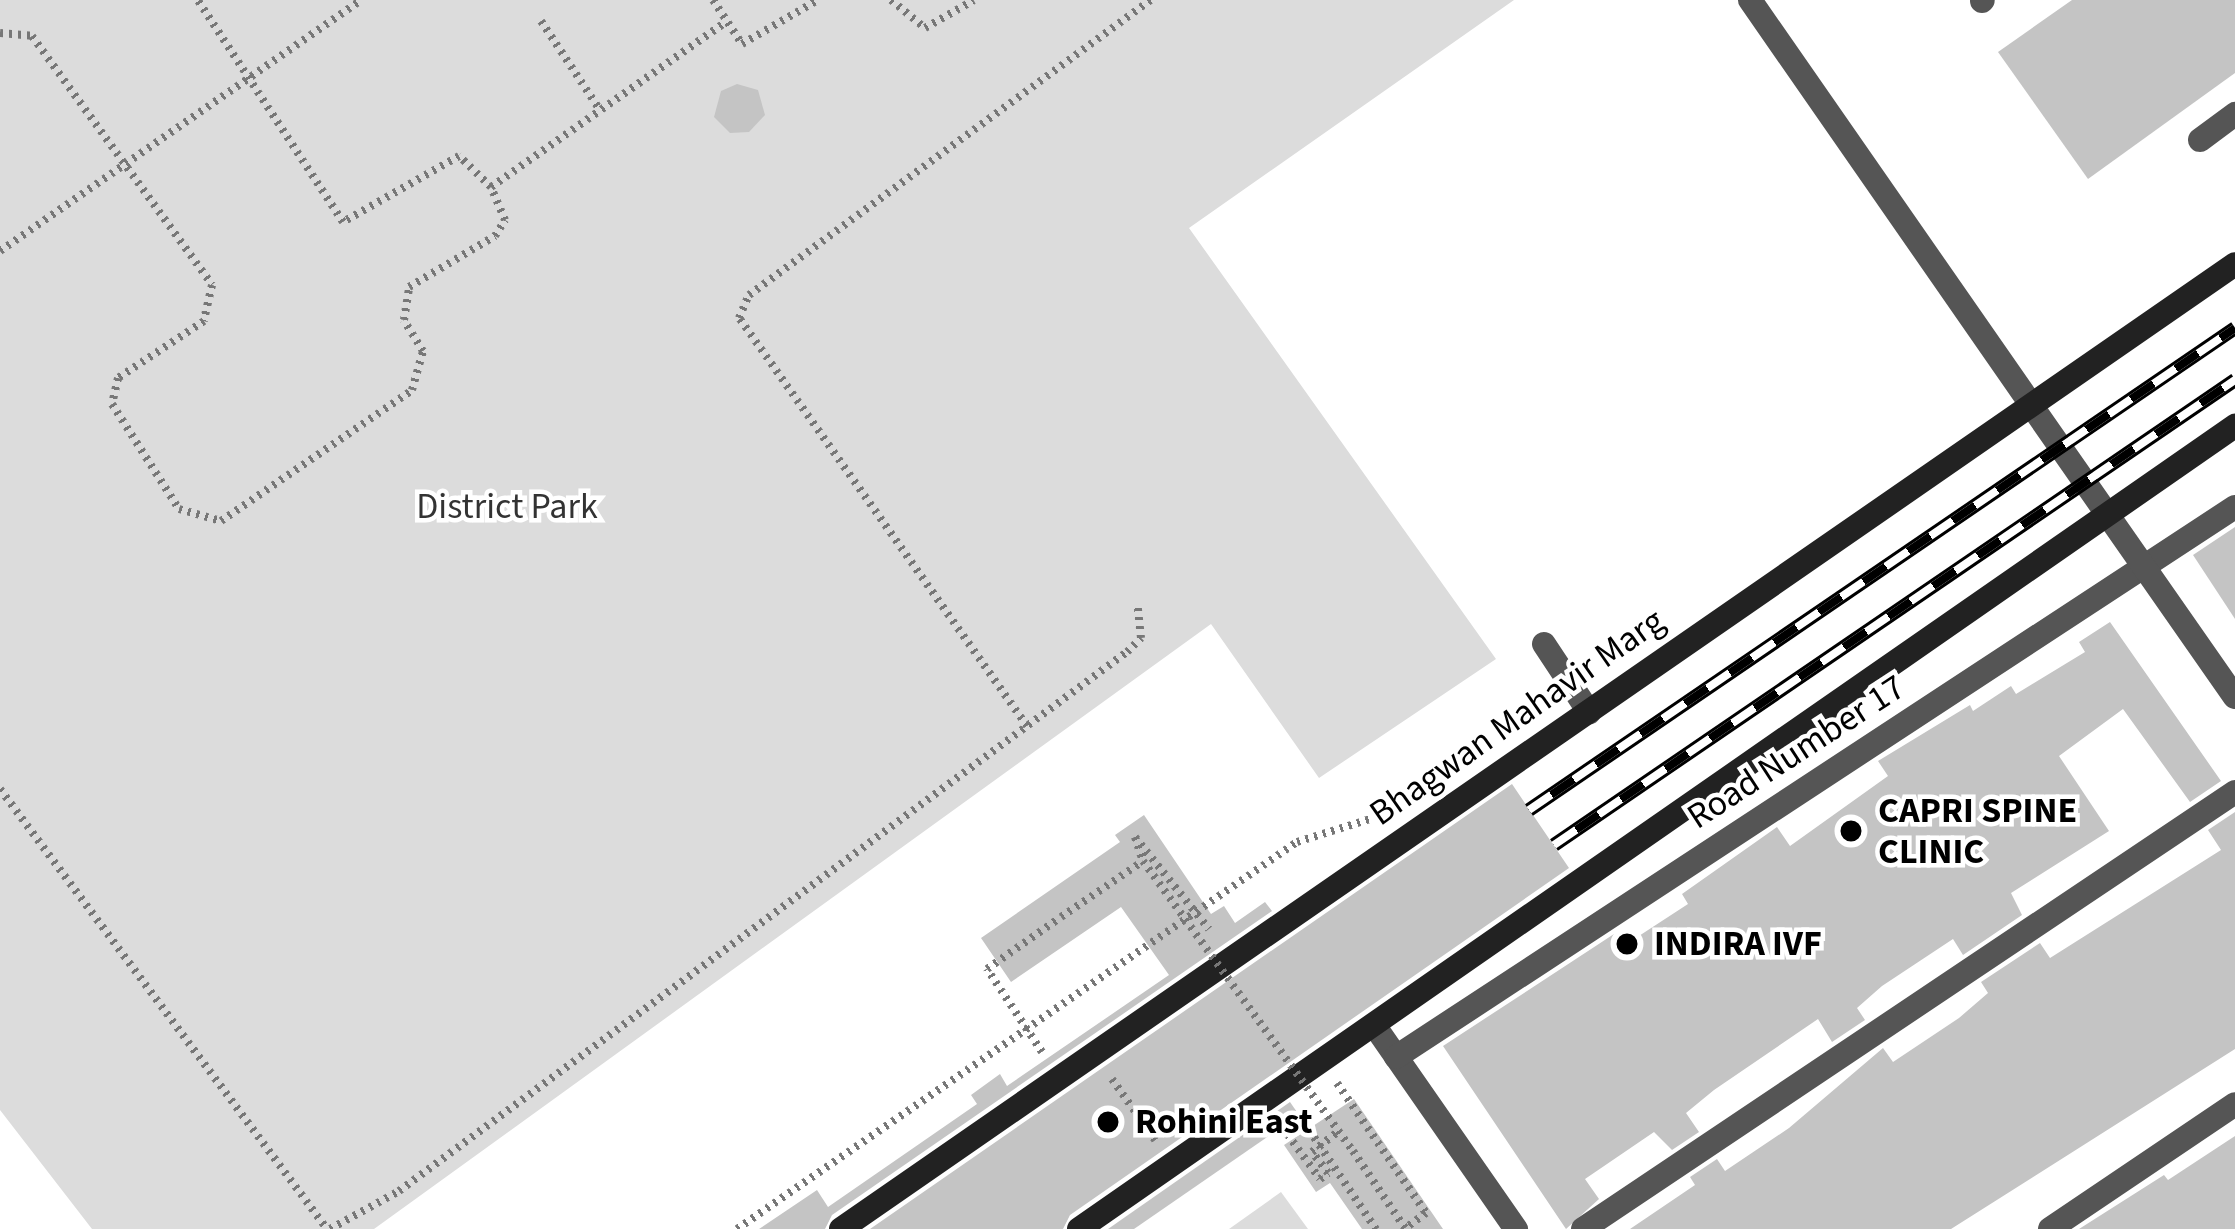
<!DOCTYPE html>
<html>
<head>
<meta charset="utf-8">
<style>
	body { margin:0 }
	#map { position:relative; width:2235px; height:1229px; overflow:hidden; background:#fff; font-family:"Source Sans 3",sans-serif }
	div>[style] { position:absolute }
	.green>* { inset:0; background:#dcdcdc }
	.building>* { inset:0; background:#c4c4c4 }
	.path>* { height:8px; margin-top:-4px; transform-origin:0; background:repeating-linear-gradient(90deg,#777 0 3px,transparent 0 9px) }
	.service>* { height:24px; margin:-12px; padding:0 12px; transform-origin:12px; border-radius:12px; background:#555 }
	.minor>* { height:24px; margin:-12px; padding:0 12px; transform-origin:12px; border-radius:12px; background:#555 }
	.tertiary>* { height:24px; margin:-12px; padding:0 12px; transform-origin:12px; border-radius:12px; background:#555 }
	.secondary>* { height:24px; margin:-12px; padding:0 12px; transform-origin:12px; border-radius:12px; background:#222 }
	.rail>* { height:14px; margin-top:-7px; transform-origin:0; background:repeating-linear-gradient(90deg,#fff 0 27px,#000 0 54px); box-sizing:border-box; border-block:3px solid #000 }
	.path-bridge>* { height:8px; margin-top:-4px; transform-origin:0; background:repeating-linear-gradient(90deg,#777 0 3px,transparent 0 9px) }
	.dots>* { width:33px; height:33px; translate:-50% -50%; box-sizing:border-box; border:6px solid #fff; border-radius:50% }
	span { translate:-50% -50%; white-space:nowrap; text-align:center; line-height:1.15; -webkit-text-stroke:9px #fff; paint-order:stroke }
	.park-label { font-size:36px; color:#333 }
	.street-label { font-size:36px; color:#000 }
	.poi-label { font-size:36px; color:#000; font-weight:700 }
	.left { translate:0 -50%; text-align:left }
</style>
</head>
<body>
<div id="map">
	<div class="green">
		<i style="clip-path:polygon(0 0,1514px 0,1189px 228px,1496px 659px,1319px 778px,1211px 624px,374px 1229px,92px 1229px,0 1110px)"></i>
		<i style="clip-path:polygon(1281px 1192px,1308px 1229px,1229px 1229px)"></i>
	</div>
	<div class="building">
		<i style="clip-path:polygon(2072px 0,2235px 0,2235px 73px,2088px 179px,1998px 52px)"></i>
		<i style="clip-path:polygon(737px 84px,758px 90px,765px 115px,749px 132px,730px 133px,714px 117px,721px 91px)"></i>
		<i style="clip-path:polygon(2235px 527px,2235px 619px,2193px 555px)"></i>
		<i style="clip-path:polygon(2110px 622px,2221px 781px,2190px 802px,2123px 709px,2059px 756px,2109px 831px,2011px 893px,2022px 915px,1963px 955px,1953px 939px,1882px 986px,1857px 1008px,1865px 1020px,1832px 1042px,1818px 1019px,1714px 1090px,1686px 1113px,1699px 1132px,1672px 1150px,1654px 1132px,1585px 1179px,1599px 1199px,1566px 1229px,1443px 1046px,1614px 934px,1622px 947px,1688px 904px,1682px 894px,1777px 827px,1790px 846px,1888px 776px,1878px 761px,1970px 705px,1973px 711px,2011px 686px,2016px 694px,2085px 652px,2079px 642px)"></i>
		<i style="clip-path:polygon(1512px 784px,1569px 868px,1070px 1215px,1063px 1229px,870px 1229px)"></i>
		<i style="clip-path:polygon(2235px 812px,2235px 1049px,1951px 1229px,1630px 1229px,1695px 1185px,1690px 1177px,1717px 1159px,1725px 1171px,1789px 1128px,1883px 1048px,1893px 1062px,1959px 1018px,1988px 993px,1981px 982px,2040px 943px,2050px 958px,2221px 850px,2208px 830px)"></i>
		<i style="clip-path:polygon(1144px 815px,1211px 914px,1224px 906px,1235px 923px,1265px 902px,1272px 911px,832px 1215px,825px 1229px,759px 1229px,817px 1190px,828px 1207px,977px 1104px,971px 1095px,1000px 1074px,1007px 1086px,1169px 975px,1121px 907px,1011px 982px,981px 938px,1120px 842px,1115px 835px)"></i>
		<i style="clip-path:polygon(1354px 1099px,1443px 1229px,1362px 1229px,1330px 1183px,1316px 1192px,1284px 1145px)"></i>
		<i style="clip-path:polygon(1290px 1102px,1299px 1115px,1134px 1229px,1108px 1229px)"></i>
		<i style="clip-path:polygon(2235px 1136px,2235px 1229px,2079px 1229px,2164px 1175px,2168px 1180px)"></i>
	</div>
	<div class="path">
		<i style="left:713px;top:0;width:53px;rotate:56.6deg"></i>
		<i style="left:742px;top:44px;width:88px;rotate:-30.1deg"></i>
		<i style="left:891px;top:0;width:44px;rotate:39.5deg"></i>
		<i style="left:925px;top:28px;width:56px;rotate:-29.7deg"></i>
		<i style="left:541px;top:21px;width:107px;rotate:56.5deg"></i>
		<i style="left:0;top:33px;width:32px;rotate:5deg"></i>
		<i style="left:32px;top:36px;width:307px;rotate:54.1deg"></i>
		<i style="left:212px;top:285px;width:37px;rotate:103deg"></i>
		<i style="left:204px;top:321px;width:103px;rotate:146.5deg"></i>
		<i style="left:118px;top:378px;width:27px;rotate:103deg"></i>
		<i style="left:112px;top:404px;width:125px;rotate:57.5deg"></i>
		<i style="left:179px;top:509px;width:44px;rotate:15.9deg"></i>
		<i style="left:221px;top:521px;width:232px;rotate:-34.4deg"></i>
		<i style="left:412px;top:390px;width:41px;rotate:-74.2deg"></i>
		<i style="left:423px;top:351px;width:36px;rotate:-122deg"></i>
		<i style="left:404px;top:320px;width:33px;rotate:-81deg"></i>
		<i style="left:409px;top:287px;width:100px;rotate:-30.7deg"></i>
		<i style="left:495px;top:236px;width:19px;rotate:-58deg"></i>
		<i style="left:505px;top:220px;width:36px;rotate:-113deg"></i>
		<i style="left:491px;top:187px;width:45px;rotate:-135.9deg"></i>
		<i style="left:459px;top:156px;width:133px;rotate:150.4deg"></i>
		<i style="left:343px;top:222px;width:265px;rotate:-123.2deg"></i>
		<i style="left:491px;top:187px;width:285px;rotate:-35.1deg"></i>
		<i style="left:0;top:251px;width:440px;rotate:-34.8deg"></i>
		<i style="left:1027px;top:726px;width:499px;rotate:-125.2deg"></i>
		<i style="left:739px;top:318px;width:25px;rotate:-67deg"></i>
		<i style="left:749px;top:295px;width:499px;rotate:-36.3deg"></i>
		<i style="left:0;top:789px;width:548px;rotate:53.38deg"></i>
		<i style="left:1135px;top:837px;width:118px;rotate:51.2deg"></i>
		<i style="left:1135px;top:837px;width:25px;rotate:72deg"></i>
		<i style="left:1042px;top:1052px;width:100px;rotate:-123.5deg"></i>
		<i style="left:987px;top:969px;width:90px;rotate:-35.1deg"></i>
		<i style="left:1112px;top:1079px;width:75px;rotate:54.8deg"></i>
		<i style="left:1337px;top:1083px;width:158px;rotate:55.6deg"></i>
		<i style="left:1426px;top:1213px;width:27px;rotate:144deg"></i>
		<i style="left:1299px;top:1115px;width:138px;rotate:56deg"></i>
		<i style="left:1282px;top:1127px;width:64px;rotate:53.8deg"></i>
		<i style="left:1353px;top:1151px;width:93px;rotate:56deg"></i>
		<i style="left:1320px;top:1179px;width:10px;rotate:-37deg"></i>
		<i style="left:1328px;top:1173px;width:26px;rotate:-127deg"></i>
		<i style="left:1312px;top:1152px;width:33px;rotate:-38deg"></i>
		<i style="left:330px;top:1229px;width:79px;rotate:-28.8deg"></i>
		<i style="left:399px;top:1191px;width:906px;rotate:-36.52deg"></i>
		<i style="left:1127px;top:652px;width:20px;rotate:-45deg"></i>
		<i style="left:1141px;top:638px;width:31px;rotate:-96deg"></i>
		<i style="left:737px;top:1229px;width:681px;rotate:-34.65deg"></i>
		<i style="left:1297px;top:842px;width:80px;rotate:-17.5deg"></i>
	</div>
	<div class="service">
		<i style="left:1982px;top:1px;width:1px;rotate:-45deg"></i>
		<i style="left:2200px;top:140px;width:44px;rotate:-36.6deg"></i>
		<i style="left:1544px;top:644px;width:82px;rotate:56.5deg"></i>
	</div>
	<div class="minor">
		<i style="left:1750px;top:0;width:493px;rotate:55.2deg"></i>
		<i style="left:1374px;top:1025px;width:249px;rotate:55.2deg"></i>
		<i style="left:1396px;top:1057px;width:1003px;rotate:-33.25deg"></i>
		<i style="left:1583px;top:1229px;width:785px;rotate:-33.83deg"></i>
		<i style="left:2050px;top:1229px;width:223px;rotate:-34deg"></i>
	</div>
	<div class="tertiary">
		<i style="left:2031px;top:405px;width:356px;rotate:55.1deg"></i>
	</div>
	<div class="secondary">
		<i style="left:841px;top:1229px;width:1695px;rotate:-34.69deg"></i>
		<i style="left:1079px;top:1229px;width:1408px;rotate:-34.79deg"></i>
	</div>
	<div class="rail">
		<i style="left:1529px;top:810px;width:855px;rotate:-34.32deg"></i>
		<i style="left:1554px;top:845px;width:825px;rotate:-34.33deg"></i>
	</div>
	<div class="path-bridge">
		<i style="left:1061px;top:917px;width:99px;rotate:-34.3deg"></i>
		<i style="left:1143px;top:861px;width:358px;rotate:54.1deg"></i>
	</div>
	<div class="dots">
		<i style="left:1851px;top:831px;background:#000"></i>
		<i style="left:1627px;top:944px;background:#000"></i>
		<i style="left:1108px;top:1122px;background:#000"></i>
	</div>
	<div class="park-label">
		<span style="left:507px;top:507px">District Park</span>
	</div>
	<div class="street-label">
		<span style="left:1517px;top:717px;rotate:-35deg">Bhagwan Mahavir Marg</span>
		<span style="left:1796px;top:752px;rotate:-33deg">Road Number 17</span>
	</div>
	<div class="poi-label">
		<span class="left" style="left:1878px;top:831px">CAPRI SPINE<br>CLINIC</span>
		<span class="left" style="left:1654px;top:944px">INDIRA IVF</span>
		<span class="left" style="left:1135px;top:1122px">Rohini East</span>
	</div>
</div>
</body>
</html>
